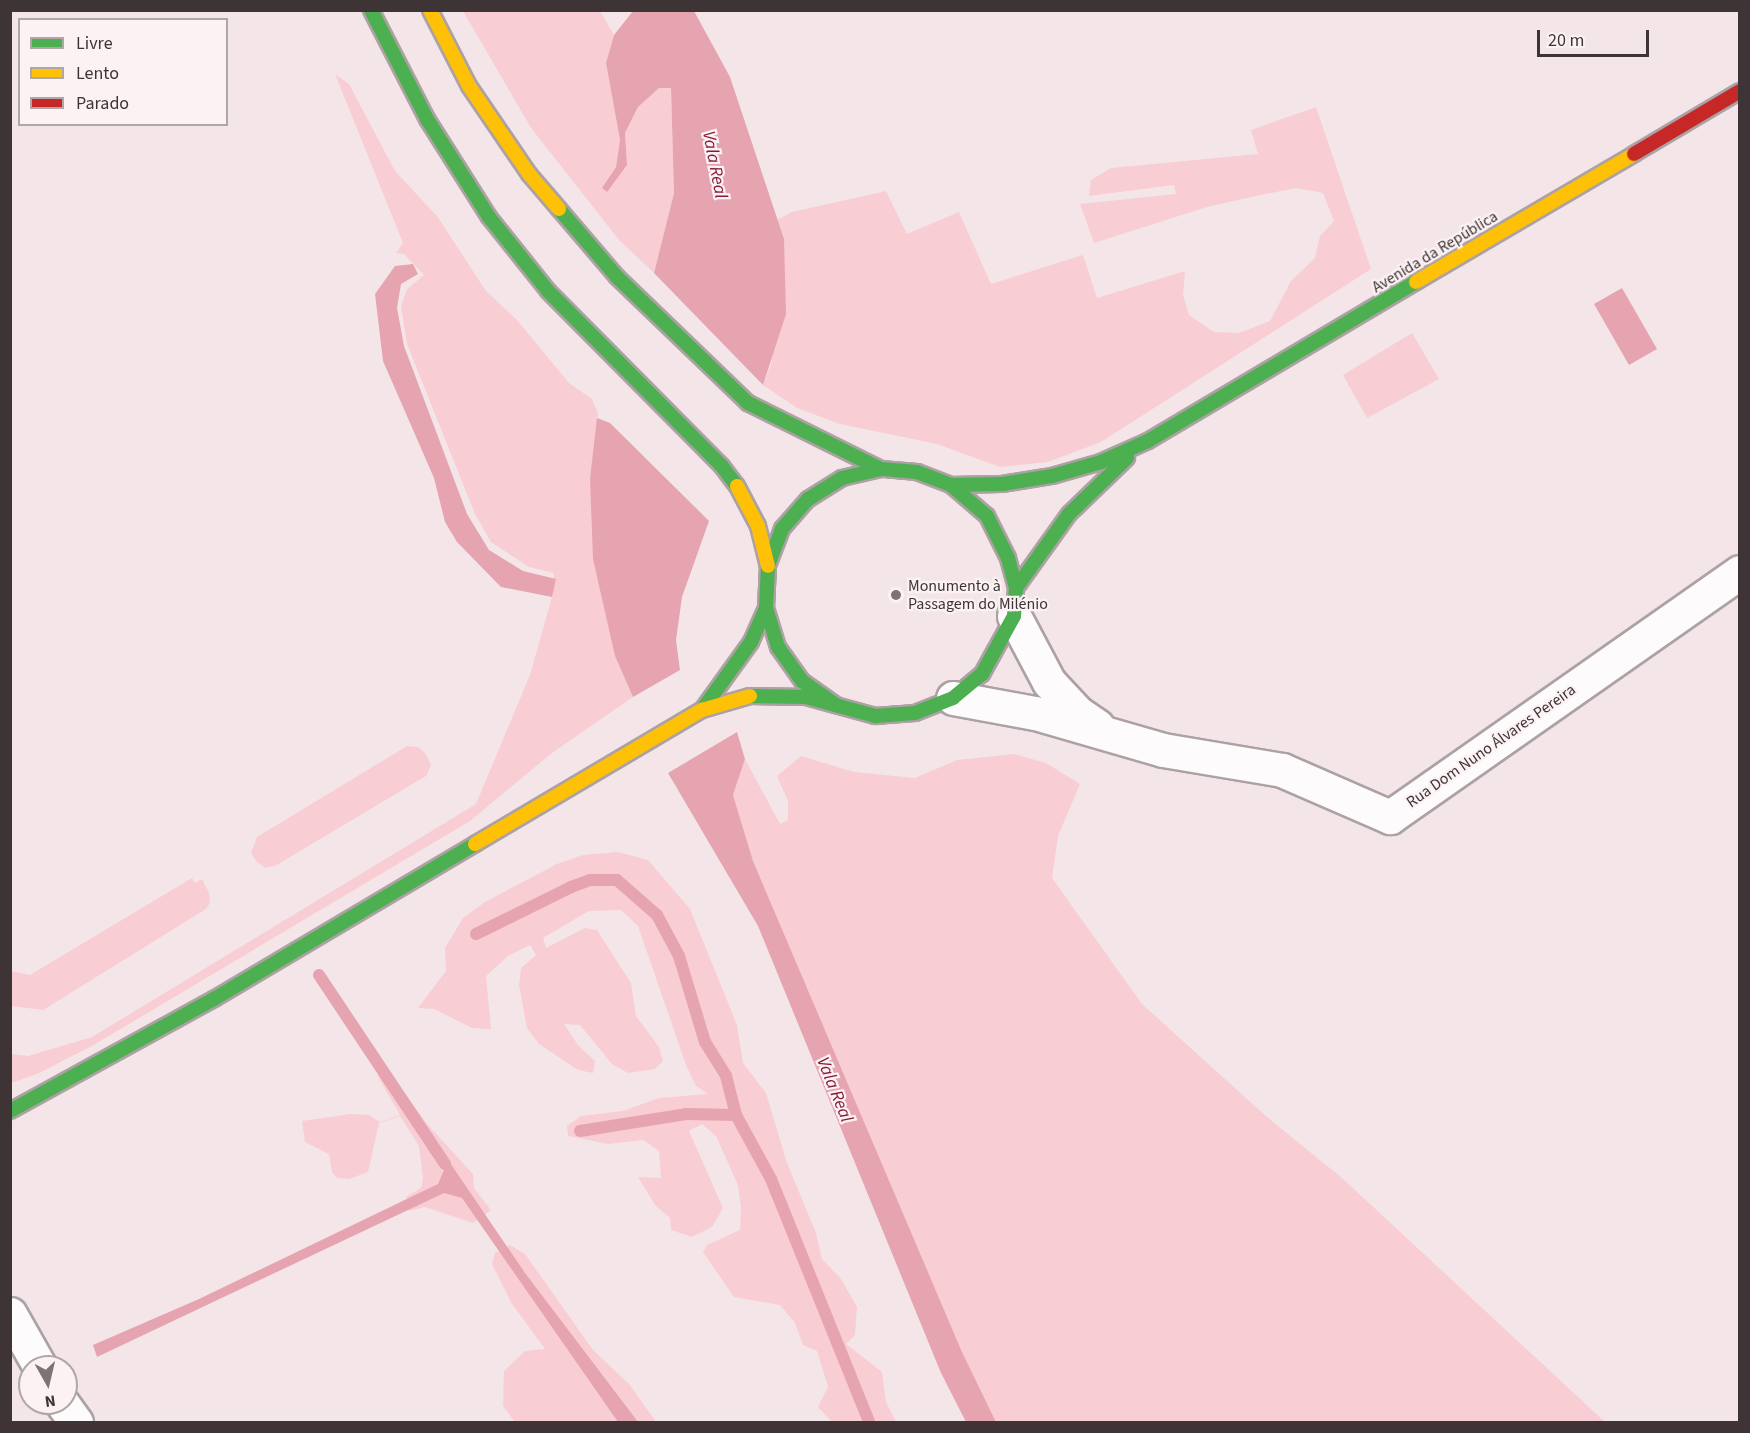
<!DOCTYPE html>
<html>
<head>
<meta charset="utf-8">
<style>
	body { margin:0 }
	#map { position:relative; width:1750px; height:1433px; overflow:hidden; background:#f4e6e8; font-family:"Source Sans 3",sans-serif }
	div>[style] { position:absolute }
	.green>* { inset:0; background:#f9cdd4 }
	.water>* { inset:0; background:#e5a4af }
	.stream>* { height:12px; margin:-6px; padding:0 6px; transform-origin:6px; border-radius:6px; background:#e5a4af }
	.roads { filter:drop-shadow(2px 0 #aca1a3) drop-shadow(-2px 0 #aca1a3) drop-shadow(0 2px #aca1a3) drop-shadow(0 -2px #aca1a3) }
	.street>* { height:33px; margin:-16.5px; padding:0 16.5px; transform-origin:16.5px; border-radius:16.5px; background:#fdfbfc }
	.fast>* { height:14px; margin:-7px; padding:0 7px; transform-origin:7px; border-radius:7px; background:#4caf50 }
	.slow>* { height:14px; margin:-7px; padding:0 7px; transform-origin:7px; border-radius:7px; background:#ffc107 }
	.jam>* { height:14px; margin:-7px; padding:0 7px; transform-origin:7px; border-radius:7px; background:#c62828 }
	.dots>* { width:16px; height:16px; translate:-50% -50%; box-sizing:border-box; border:3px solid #fcf2f3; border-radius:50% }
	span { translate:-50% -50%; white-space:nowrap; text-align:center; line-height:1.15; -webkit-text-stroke:4.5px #fcf2f3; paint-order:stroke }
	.street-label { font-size:16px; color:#3e3435 }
	.poi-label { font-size:16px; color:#3e3435 }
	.left { translate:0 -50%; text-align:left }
	.water-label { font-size:18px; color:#851c3b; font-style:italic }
	.frame { position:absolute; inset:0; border:12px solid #3e3435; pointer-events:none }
	.legend { position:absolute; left:18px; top:18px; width:210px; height:108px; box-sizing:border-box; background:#fcf2f3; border:2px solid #b0a6a7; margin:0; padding:8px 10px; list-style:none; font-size:18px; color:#3e3435 }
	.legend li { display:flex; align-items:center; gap:12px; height:30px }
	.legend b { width:30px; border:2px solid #b0a6a7 }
	.north { position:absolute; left:18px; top:1355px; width:60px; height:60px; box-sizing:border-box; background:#fcf2f3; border:2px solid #b0a6a7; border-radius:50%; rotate:172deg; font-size:16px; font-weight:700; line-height:24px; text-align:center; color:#3e3435 }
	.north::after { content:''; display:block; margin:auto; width:21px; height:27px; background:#7e7274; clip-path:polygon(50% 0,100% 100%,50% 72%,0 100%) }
	.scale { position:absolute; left:1537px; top:30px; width:112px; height:27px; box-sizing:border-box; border:3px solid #3e3435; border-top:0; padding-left:8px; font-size:18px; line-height:21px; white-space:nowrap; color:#3e3435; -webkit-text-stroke:4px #fcf2f3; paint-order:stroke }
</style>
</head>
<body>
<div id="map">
	<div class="green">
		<i style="clip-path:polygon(463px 11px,600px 11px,614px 35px,606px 63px,620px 140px,616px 167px,602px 188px,627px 165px,625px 133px,638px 107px,659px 88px,671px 88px,674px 193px,654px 273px,619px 240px,531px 128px)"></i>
		<i style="clip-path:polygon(335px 74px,349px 84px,395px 171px,437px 216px,486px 291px,517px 320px,569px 383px,592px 399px,598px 413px,590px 478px,615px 656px,633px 697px,552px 753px,470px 821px,92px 1046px,37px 1074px,11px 1083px,11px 1054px,28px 1056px,92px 1037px,476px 804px,530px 675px,552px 597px,554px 573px,529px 567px,491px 542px,475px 514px,407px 344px,401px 306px,407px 289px,424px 275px,404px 254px,396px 253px,403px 243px)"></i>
		<i style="clip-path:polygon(1316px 107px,1371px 269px,1101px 442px,1048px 462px,1000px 467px,937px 444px,840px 424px,797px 408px,763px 385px,771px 364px,784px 239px,777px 220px,792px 212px,886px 191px,907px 234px,959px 212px,991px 284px,1083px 255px,1097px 298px,1185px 271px,1183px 295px,1189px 315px,1214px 332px,1239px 333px,1270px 321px,1291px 281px,1315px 258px,1320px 236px,1334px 221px,1323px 193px,1296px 188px,1256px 196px,1207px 207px,1094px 243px,1080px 204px,1176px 194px,1174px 185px,1089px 196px,1091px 180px,1111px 168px,1258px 154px,1251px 130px)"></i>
		<i style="clip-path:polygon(1412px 333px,1439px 379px,1367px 418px,1343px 375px)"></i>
		<i style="clip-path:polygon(407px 746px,418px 747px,426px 754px,431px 765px,426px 776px,275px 866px,265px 868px,256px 861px,251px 853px,257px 837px)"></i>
		<i style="clip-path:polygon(1014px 754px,1046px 763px,1080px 784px,1058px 836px,1052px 878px,1142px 1004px,1267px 1117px,1342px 1178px,1605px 1422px,996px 1422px,962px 1352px,753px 861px,733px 795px,745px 759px,780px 824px,788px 820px,788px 801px,777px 776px,801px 756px,854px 772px,915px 778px,957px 760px)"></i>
		<i style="clip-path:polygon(618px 852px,648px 860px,690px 909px,737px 1025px,743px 1063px,766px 1093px,787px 1163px,816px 1233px,822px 1259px,841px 1279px,857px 1307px,855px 1335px,846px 1344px,882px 1372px,886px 1402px,896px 1422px,832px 1422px,818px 1407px,828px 1387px,817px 1351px,803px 1345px,795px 1323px,780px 1305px,734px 1297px,703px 1252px,707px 1245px,740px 1230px,741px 1208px,738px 1185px,716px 1136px,702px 1124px,689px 1131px,723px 1208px,712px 1227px,692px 1237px,671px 1230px,670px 1218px,655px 1205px,638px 1177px,661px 1178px,659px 1151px,643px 1140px,608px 1144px,568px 1136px,567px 1126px,581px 1116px,623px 1111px,659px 1098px,708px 1094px,696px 1086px,686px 1065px,638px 926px,621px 910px,589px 911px,543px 938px,546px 948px,585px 928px,597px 930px,631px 983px,636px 1016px,659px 1047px,663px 1061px,655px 1069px,628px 1073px,612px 1064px,580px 1025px,564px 1024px,578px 1045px,595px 1061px,593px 1073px,578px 1070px,539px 1044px,527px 1028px,519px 985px,521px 968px,536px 955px,530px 945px,508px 956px,486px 976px,491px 1029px,472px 1028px,434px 1009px,418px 1008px,446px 971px,445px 948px,463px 918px,485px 902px,557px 864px,583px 855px)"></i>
		<i style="clip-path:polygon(192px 878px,195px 883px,202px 879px,209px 893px,210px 903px,206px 909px,43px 1010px,11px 1006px,11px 971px,30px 975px)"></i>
		<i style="clip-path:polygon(377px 1075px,391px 1075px,428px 1125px,473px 1174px,474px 1188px,491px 1210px,473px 1223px,425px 1207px,409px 1211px,406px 1197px,421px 1188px,423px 1179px,419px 1146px,400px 1116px,379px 1123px,368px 1172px,349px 1179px,337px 1178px,332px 1172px,329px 1154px,305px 1142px,302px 1121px,350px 1114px,369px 1115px,380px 1122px,400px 1115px)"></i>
		<i style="clip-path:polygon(510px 1245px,525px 1254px,593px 1350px,630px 1385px,656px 1422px,515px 1422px,503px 1406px,504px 1371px,525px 1351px,545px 1349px,512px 1304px,492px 1264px,495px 1253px)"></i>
	</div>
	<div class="water">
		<i style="clip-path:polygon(633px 11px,694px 11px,730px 77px,784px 239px,786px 314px,763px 385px,654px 273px,674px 193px,671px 88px,659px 88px,638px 107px,625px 133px,627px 165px,607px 192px,602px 188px,616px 167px,620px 140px,606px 63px,614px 35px)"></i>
		<i style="clip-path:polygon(413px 264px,418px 274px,401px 284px,397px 308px,404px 346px,467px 514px,489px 550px,523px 571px,556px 579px,552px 597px,501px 587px,457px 542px,445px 522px,434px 478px,383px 361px,375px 294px,395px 266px)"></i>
		<i style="clip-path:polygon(1622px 288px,1657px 349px,1629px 365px,1594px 304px)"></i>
		<i style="clip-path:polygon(597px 418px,610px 423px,709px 521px,682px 597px,676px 640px,680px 670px,633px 697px,615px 656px,593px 559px,590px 478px)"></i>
		<i style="clip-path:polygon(737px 732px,745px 759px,733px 795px,753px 861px,962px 1352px,996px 1422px,966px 1422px,941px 1373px,758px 926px,668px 773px)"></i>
		<i style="clip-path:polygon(429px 1146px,448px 1160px,525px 1273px,638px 1422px,618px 1422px,462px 1198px,444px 1193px,97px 1357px,93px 1345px,199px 1299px,438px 1184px,444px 1170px)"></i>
	</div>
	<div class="stream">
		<i style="left:476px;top:934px;width:106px;rotate:-26.3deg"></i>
		<i style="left:571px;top:887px;width:20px;rotate:-20deg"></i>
		<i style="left:590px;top:880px;width:27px"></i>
		<i style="left:617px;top:880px;width:53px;rotate:41.2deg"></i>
		<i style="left:657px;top:915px;width:47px;rotate:61.8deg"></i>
		<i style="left:679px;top:956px;width:90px;rotate:73.2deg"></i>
		<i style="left:705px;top:1042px;width:40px;rotate:58deg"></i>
		<i style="left:726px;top:1076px;width:40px;rotate:75.6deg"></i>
		<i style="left:319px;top:975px;width:227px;rotate:56.3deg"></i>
		<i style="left:580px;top:1131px;width:107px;rotate:-9.1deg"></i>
		<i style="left:686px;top:1114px;width:50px;rotate:1.1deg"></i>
		<i style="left:736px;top:1115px;width:73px;rotate:61.3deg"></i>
		<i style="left:771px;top:1179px;width:262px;rotate:68deg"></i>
	</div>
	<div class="roads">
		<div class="street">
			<i style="left:1014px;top:616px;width:75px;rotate:62.1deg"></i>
			<i style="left:1049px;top:682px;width:42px;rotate:46.9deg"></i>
			<i style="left:1078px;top:713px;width:23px;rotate:34deg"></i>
			<i style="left:953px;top:698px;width:83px;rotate:10.4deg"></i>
			<i style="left:1035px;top:713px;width:133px;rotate:16.1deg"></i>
			<i style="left:1163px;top:750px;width:121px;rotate:9.5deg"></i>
			<i style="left:1282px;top:770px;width:118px;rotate:23.5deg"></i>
			<i style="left:1390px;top:817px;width:427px;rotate:-35deg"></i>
			<i style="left:10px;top:1314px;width:61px;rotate:60.5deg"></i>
			<i style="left:62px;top:1403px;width:24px;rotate:54deg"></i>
		</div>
		<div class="fast">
			<i style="left:371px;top:10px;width:123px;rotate:62.8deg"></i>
			<i style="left:427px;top:119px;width:116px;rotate:57.7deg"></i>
			<i style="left:489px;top:217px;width:95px;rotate:51.4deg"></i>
			<i style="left:548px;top:291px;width:245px;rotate:45.2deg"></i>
			<i style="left:721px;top:465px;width:26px;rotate:53deg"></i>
			<i style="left:559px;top:209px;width:89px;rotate:49.5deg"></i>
			<i style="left:617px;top:277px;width:182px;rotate:43.9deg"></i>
			<i style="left:748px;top:403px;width:148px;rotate:26.4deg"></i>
			<i style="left:951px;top:485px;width:51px;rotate:-1.1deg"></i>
			<i style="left:1002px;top:484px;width:51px;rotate:-9.1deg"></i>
			<i style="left:1052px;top:476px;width:51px;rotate:-15.9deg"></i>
			<i style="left:1101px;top:462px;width:51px;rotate:-24.1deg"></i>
			<i style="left:1148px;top:441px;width:312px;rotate:-30.7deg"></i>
			<i style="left:1016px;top:588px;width:91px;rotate:-54.4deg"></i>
			<i style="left:1069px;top:514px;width:81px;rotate:-44deg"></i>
			<i style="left:750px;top:696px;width:56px;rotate:1deg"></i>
			<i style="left:806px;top:697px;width:72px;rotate:15.4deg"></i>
			<i style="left:875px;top:716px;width:40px;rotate:-4.3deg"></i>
			<i style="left:915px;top:713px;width:41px;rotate:-21.5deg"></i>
			<i style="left:953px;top:698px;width:38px;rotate:-40deg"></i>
			<i style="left:982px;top:674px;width:66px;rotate:-61.1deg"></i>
			<i style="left:1014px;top:616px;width:28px;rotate:-86deg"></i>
			<i style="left:1016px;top:588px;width:31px;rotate:-105deg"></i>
			<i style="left:1008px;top:558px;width:47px;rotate:-116.6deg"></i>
			<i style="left:987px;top:516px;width:48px;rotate:-139.3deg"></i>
			<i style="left:951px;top:485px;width:36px;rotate:-159deg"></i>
			<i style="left:917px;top:472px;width:36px;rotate:-175deg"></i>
			<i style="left:881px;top:469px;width:40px;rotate:167deg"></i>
			<i style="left:842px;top:478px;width:40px;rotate:148deg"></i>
			<i style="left:808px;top:499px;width:40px;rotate:131deg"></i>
			<i style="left:782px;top:529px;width:40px;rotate:111deg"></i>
			<i style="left:768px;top:566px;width:42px;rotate:92.7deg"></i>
			<i style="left:766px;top:608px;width:41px;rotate:72.9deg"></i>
			<i style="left:778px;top:647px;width:42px;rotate:54.8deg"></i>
			<i style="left:802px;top:681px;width:42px;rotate:35.2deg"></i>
			<i style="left:702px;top:710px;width:84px;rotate:-54.2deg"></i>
			<i style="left:751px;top:642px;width:37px;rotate:-66deg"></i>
			<i style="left:10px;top:1111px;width:233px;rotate:-28.8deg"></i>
			<i style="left:214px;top:999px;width:304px;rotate:-30.7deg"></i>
		</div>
		<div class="slow">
			<i style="left:430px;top:10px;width:85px;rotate:62.8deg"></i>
			<i style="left:469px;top:86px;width:107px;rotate:55.7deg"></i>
			<i style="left:529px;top:174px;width:46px;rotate:49.4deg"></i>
			<i style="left:1416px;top:282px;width:253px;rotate:-30.4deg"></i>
			<i style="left:737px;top:486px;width:45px;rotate:62.3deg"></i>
			<i style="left:758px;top:526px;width:41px;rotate:76deg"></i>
			<i style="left:475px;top:844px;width:264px;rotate:-30.6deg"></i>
			<i style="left:702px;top:710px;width:50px;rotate:-16.3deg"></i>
		</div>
		<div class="jam">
			<i style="left:1634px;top:154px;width:123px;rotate:-30.7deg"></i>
		</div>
	</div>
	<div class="dots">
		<i style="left:896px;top:595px;background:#7e7274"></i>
	</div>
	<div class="street-label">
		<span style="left:1435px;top:252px;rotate:-31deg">Avenida da República</span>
		<span style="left:1491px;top:746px;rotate:-35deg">Rua Dom Nuno Álvares Pereira</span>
	</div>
	<div class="poi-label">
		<span class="left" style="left:908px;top:595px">Monumento à<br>Passagem do Milénio</span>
	</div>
	<div class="water-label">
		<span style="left:714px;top:165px;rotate:79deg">Vala Real</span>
		<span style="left:834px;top:1090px;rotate:68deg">Vala Real</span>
	</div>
	<div class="frame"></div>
	<ul class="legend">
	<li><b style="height:8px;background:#4caf50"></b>Livre</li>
	<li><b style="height:8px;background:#ffc107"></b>Lento</li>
	<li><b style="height:8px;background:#c62828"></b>Parado</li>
	</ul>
	<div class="north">N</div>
	<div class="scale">20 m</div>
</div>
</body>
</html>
